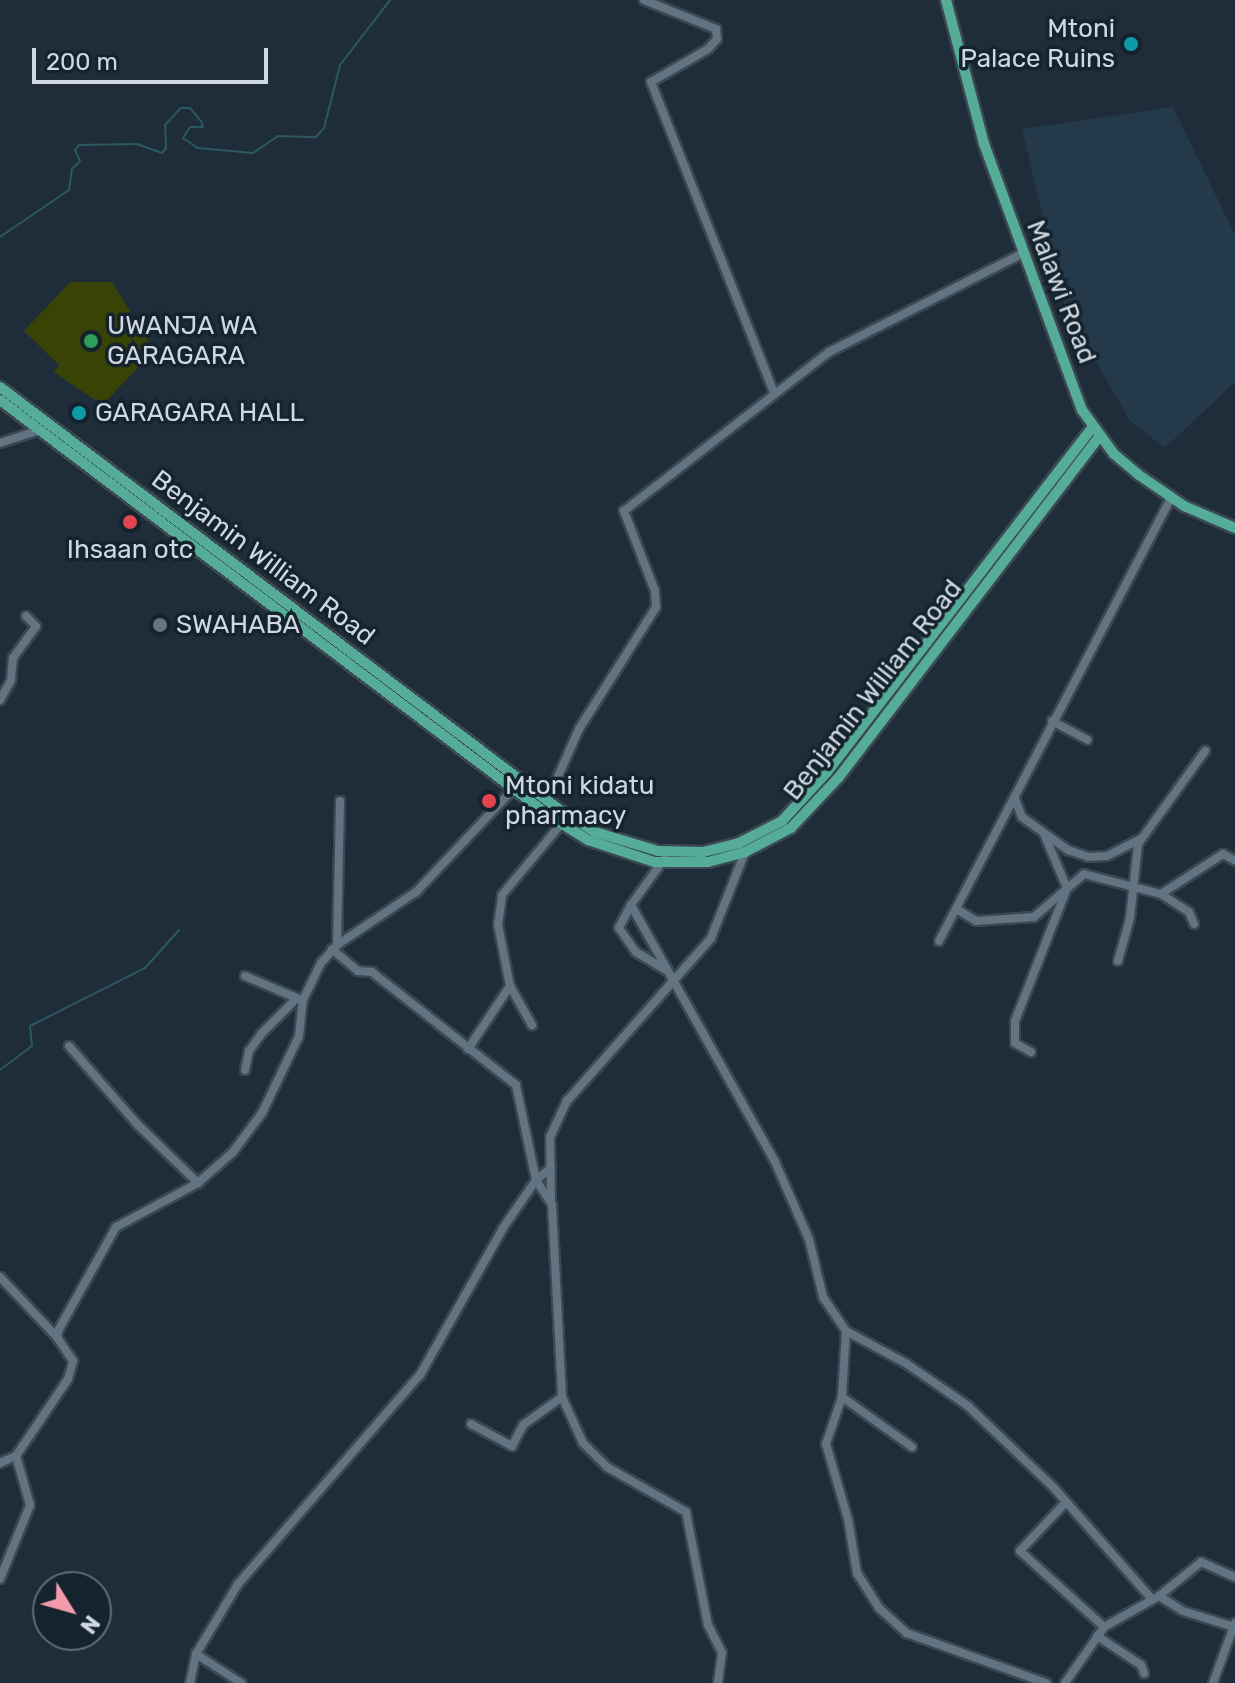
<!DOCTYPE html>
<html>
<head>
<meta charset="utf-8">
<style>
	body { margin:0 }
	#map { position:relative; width:1235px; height:1683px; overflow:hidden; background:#1e2d39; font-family:Rubik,sans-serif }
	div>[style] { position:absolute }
	.built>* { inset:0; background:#243949 }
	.green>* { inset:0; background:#384305 }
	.stream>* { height:2px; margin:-1px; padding:0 1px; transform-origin:1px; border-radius:1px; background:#2b595d }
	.roads { filter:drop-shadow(2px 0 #3b4851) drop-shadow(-2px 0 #3b4851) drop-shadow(0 2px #3b4851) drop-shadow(0 -2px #3b4851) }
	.minor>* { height:8px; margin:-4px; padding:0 4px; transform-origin:4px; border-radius:4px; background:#627381 }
	.major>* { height:10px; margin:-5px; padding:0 5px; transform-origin:5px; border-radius:5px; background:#55ad99 }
	.dots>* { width:22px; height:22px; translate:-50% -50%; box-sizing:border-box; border:4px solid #14232e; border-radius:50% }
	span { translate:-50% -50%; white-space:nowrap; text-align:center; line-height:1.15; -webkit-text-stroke:7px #14232e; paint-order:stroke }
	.poi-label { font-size:26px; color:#cfd8e0 }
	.right { translate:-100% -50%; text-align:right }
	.left { translate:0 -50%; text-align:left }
	.street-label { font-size:26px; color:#cfd8e0 }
	.north { position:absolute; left:32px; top:1571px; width:80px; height:80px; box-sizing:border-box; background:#14232e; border:2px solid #5f6b75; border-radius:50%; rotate:127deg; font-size:22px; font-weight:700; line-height:32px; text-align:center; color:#cfd8e0 }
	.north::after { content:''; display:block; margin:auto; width:28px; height:36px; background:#f39aab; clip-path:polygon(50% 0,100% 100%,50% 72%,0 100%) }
	.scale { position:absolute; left:32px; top:48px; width:236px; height:36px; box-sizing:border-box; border:4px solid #cfd8e0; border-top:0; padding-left:10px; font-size:24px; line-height:28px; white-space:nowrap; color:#cfd8e0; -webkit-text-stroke:6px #14232e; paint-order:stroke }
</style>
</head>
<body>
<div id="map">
	<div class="built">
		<i style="clip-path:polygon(1173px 107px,1235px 235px,1235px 382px,1165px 448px,1130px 421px,1064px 305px,1022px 129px)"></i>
	</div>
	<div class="green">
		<i style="clip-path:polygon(70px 282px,112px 282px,154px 351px,107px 400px,95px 400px,54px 372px,59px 365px,24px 331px)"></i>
	</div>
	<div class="stream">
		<i style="left:100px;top:58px;width:21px;rotate:28deg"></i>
		<i style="left:0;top:237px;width:83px;rotate:-34.3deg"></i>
		<i style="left:69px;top:190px;width:21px;rotate:-82deg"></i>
		<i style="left:72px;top:169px;width:11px;rotate:-45deg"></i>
		<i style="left:80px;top:161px;width:12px;rotate:-114deg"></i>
		<i style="left:75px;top:150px;width:6px;rotate:-51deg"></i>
		<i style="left:79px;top:145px;width:58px;rotate:-1deg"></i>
		<i style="left:137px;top:144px;width:27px;rotate:20deg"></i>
		<i style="left:162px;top:153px;width:6px;rotate:-51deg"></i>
		<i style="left:166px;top:148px;width:23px;rotate:-92deg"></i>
		<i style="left:165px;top:125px;width:23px;rotate:-47deg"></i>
		<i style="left:181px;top:108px;width:9px"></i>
		<i style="left:190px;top:108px;width:17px;rotate:50deg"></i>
		<i style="left:201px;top:121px;width:6px;rotate:72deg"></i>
		<i style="left:203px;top:127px;width:13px;rotate:180deg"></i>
		<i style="left:190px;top:127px;width:13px;rotate:122deg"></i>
		<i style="left:183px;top:138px;width:18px;rotate:34deg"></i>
		<i style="left:198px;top:148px;width:55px;rotate:5.2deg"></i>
		<i style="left:253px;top:153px;width:30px;rotate:-34deg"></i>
		<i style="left:278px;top:136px;width:38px;rotate:2deg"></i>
		<i style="left:316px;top:137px;width:12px;rotate:-48deg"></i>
		<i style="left:324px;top:128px;width:65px;rotate:-75.7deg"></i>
		<i style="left:340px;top:65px;width:82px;rotate:-52.4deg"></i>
		<i style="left:0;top:1070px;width:40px;rotate:-37deg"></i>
		<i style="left:32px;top:1046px;width:20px;rotate:-96deg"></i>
		<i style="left:30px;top:1026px;width:129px;rotate:-26.8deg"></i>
		<i style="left:145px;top:968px;width:51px;rotate:-48.2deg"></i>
	</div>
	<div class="roads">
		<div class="minor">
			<i style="left:644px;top:0;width:78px;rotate:21.9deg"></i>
			<i style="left:716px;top:29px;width:10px;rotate:84deg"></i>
			<i style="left:717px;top:39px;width:13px;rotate:132deg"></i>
			<i style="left:708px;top:49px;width:66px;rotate:149.9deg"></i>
			<i style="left:651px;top:82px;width:334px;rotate:68.4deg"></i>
			<i style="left:0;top:443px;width:42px;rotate:-18deg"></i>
			<i style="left:0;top:700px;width:23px;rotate:-61deg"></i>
			<i style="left:11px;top:680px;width:22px;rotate:-85deg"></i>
			<i style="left:13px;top:658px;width:39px;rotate:-54deg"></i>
			<i style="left:36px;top:626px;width:14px;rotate:-135deg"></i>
			<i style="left:1052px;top:721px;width:40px;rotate:28deg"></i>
			<i style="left:1015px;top:799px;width:19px;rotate:69deg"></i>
			<i style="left:1022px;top:817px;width:57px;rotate:35.7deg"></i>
			<i style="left:1068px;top:850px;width:21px;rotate:19deg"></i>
			<i style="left:1088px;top:857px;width:19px;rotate:-3deg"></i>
			<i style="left:1107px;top:856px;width:38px;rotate:-27deg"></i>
			<i style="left:547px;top:801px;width:79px;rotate:-66deg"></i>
			<i style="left:579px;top:729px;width:144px;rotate:-57.7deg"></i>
			<i style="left:656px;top:607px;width:16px;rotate:-94deg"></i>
			<i style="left:655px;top:591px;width:86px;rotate:-111.2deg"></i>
			<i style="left:624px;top:511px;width:259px;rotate:-37.8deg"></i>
			<i style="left:829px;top:352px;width:216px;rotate:-27deg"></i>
			<i style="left:665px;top:858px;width:58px;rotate:125.9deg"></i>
			<i style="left:631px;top:905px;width:295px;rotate:60.7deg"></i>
			<i style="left:775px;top:1162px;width:84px;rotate:66.2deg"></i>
			<i style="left:809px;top:1239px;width:60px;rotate:76.4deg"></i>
			<i style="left:823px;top:1297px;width:41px;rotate:55.9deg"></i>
			<i style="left:846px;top:1331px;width:69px;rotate:28.4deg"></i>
			<i style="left:907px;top:1364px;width:74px;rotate:34.5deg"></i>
			<i style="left:968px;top:1406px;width:119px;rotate:43.6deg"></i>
			<i style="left:1054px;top:1488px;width:148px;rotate:48.6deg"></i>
			<i style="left:1161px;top:894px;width:33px;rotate:33deg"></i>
			<i style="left:1189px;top:912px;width:13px;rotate:67deg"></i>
			<i style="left:631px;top:905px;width:26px;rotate:118deg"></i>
			<i style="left:619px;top:928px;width:29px;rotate:55deg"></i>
			<i style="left:636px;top:952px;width:35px;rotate:31deg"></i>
			<i style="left:958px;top:910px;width:21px;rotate:31deg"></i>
			<i style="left:976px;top:921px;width:58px;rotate:-3.9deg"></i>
			<i style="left:1034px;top:917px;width:66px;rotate:-40.7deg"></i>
			<i style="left:1084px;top:874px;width:80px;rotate:14.6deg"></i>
			<i style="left:1161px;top:894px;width:74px;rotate:-32.8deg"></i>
			<i style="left:1223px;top:854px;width:13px;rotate:29deg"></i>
			<i style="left:939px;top:941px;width:500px;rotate:-62.36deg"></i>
			<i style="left:337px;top:945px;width:144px;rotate:-88.8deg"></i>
			<i style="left:1118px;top:961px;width:45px;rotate:-74.4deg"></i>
			<i style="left:1130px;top:918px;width:74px;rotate:-83.8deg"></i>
			<i style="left:1138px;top:844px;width:115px;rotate:-54.2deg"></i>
			<i style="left:245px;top:976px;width:59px;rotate:23.1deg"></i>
			<i style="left:510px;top:986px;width:45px;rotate:60.6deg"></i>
			<i style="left:69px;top:1046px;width:103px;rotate:48.9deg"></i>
			<i style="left:137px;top:1124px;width:85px;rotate:44deg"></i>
			<i style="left:468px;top:1049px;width:76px;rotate:-56.3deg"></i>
			<i style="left:510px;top:986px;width:62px;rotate:-101.1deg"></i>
			<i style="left:498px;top:925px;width:30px;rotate:-82deg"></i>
			<i style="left:502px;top:895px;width:94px;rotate:-50.2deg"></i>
			<i style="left:1031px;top:1052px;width:18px;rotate:-151deg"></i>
			<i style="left:1015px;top:1043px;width:22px;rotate:-90deg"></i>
			<i style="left:1015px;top:1021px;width:143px;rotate:-68.6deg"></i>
			<i style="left:1067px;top:888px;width:59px;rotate:-113.1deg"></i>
			<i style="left:245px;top:1070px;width:19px;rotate:-78deg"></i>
			<i style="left:249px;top:1051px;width:22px;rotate:-54deg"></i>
			<i style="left:262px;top:1033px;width:49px;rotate:-45deg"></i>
			<i style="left:551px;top:1168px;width:19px;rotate:141deg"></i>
			<i style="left:536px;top:1180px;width:30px;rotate:57deg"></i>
			<i style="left:552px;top:1205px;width:192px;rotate:87deg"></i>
			<i style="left:562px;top:1397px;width:51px;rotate:65.5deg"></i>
			<i style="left:583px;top:1443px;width:34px;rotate:45deg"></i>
			<i style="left:607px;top:1467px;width:91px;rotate:29.7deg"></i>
			<i style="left:686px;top:1512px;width:115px;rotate:79deg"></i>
			<i style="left:708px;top:1625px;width:31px;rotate:63deg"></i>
			<i style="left:722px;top:1653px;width:30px;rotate:98deg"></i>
			<i style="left:551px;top:1199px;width:62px;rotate:-90.9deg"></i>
			<i style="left:550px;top:1137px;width:40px;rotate:-65deg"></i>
			<i style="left:567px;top:1101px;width:217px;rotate:-48.5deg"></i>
			<i style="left:711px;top:938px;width:92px;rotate:-68.4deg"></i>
			<i style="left:0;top:1277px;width:83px;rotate:46.5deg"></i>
			<i style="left:846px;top:1331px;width:66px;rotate:93.5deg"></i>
			<i style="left:842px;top:1397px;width:50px;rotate:108.8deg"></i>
			<i style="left:826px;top:1444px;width:78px;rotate:73.7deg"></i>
			<i style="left:848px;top:1519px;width:55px;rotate:80.5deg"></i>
			<i style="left:857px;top:1573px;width:41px;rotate:57.8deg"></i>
			<i style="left:879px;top:1608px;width:38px;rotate:42deg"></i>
			<i style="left:907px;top:1633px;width:148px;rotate:19.8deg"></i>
			<i style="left:842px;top:1397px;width:86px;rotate:35.5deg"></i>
			<i style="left:471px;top:1424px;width:47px;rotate:28.2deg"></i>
			<i style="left:512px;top:1446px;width:24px;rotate:-62deg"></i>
			<i style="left:523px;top:1425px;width:48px;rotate:-35.7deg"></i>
			<i style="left:0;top:1463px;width:17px;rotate:-24deg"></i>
			<i style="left:1066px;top:1502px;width:67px;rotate:133.2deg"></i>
			<i style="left:1020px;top:1551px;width:113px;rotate:42.1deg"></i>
			<i style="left:0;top:1579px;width:80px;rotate:-67.9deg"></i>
			<i style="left:30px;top:1505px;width:51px;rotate:-105.9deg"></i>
			<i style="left:16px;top:1456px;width:93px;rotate:-56deg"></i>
			<i style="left:68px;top:1379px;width:19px;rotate:-74deg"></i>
			<i style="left:73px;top:1361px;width:29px;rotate:-124deg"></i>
			<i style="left:57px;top:1337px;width:8px;rotate:-76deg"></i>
			<i style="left:59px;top:1329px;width:117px;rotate:-60.8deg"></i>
			<i style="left:116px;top:1227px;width:93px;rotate:-28.2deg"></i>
			<i style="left:198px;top:1183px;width:47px;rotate:-41.5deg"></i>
			<i style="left:233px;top:1152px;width:49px;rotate:-53.4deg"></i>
			<i style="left:262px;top:1113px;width:85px;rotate:-64.3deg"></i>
			<i style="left:299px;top:1036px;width:36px;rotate:-84deg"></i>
			<i style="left:303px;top:1000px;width:41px;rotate:-64.1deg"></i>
			<i style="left:321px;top:963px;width:24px;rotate:-48deg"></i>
			<i style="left:337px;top:945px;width:95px;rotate:-33.9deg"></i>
			<i style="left:416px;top:892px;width:153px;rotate:-46.6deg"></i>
			<i style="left:1159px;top:1596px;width:28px;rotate:32deg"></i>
			<i style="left:1183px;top:1611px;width:53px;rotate:17.4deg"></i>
			<i style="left:1097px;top:1636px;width:53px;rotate:33.4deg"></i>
			<i style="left:1141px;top:1665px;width:9px;rotate:69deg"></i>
			<i style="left:196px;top:1654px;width:54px;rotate:32.8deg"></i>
			<i style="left:190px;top:1683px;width:30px;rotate:-78deg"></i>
			<i style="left:196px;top:1654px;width:82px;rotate:-59deg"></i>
			<i style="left:238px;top:1584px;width:277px;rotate:-49deg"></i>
			<i style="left:420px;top:1375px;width:169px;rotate:-60.5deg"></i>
			<i style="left:503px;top:1228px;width:58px;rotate:-55.5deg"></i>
			<i style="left:536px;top:1180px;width:97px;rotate:-101.9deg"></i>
			<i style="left:516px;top:1085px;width:183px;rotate:-141.9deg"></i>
			<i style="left:372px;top:972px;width:14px;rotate:-176deg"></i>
			<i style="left:358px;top:971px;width:34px;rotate:-140deg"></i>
			<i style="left:1065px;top:1683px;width:68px;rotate:-55.1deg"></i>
			<i style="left:1104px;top:1627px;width:63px;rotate:-29.4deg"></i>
			<i style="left:1159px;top:1596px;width:54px;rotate:-39deg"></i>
			<i style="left:1201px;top:1562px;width:37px;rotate:24deg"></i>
			<i style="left:1213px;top:1683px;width:64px;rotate:-69.9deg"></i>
		</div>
		<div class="major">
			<i style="left:946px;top:0;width:149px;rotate:75.2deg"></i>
			<i style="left:984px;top:144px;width:283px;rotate:69.8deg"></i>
			<i style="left:1082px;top:410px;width:54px;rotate:54deg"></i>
			<i style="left:1114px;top:454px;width:33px;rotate:40deg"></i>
			<i style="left:1139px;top:475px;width:55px;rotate:34.6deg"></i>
			<i style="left:1184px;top:506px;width:56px;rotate:23.3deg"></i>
			<i style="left:0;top:387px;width:702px;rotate:37.07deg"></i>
			<i style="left:560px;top:810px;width:41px;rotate:32.2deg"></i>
			<i style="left:595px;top:832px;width:66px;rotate:16.8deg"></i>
			<i style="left:658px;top:851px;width:45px;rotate:1.3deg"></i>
			<i style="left:703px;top:852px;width:37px;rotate:-14deg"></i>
			<i style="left:739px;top:843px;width:48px;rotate:-27.1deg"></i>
			<i style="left:782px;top:821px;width:67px;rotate:-47.4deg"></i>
			<i style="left:827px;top:772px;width:436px;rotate:-52.4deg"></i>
			<i style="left:0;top:400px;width:691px;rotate:37.12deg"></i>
			<i style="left:551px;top:817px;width:44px;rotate:31.9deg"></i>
			<i style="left:588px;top:840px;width:70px;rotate:18.4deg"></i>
			<i style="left:654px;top:862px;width:54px"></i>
			<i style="left:708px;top:862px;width:38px;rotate:-15deg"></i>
			<i style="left:745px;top:852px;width:52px;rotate:-27.6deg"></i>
			<i style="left:791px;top:828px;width:70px;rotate:-46.7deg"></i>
			<i style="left:839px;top:777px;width:429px;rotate:-52.6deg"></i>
		</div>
	</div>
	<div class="dots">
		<i style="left:1131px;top:44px;background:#0f9aa8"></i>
		<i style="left:91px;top:341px;background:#2e9e5b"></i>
		<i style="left:79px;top:413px;background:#0f9aa8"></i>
		<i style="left:130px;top:522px;background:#e0444e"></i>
		<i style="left:160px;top:625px;background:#6b7280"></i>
		<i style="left:489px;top:801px;background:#e0444e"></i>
	</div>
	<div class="poi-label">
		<span class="right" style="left:1115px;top:44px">Mtoni<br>Palace Ruins</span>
		<span class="left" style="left:107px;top:341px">UWANJA WA<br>GARAGARA</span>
		<span class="left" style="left:95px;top:413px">GARAGARA HALL</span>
		<span style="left:130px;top:550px">Ihsaan otc</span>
		<span class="left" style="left:176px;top:625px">SWAHABA</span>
		<span class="left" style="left:505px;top:801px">Mtoni kidatu<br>pharmacy</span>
	</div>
	<div class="street-label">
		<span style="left:1061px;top:292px;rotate:69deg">Malawi Road</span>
		<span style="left:263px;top:558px;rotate:37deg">Benjamin William Road</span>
		<span style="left:873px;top:690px;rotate:-52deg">Benjamin William Road</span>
	</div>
	<div class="north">N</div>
	<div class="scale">200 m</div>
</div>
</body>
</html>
